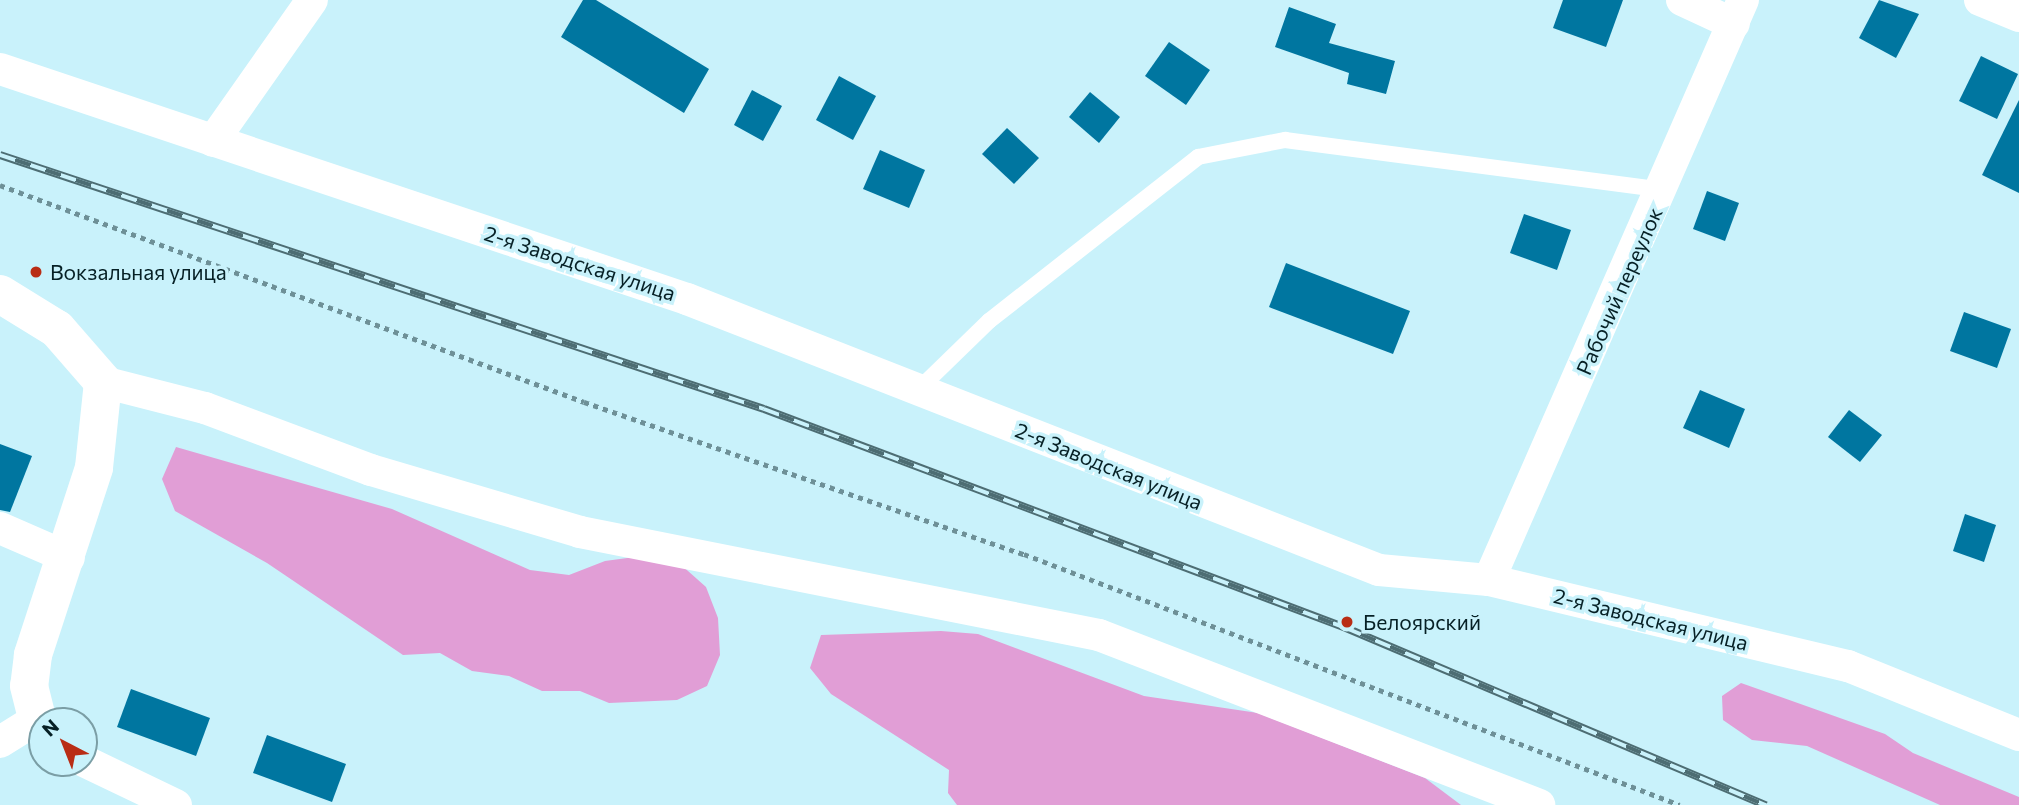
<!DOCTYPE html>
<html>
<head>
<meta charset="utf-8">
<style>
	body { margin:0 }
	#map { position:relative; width:2019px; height:805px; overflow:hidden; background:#c9f2fb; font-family:Commissioner,sans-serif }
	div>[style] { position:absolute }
	.green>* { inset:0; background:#e19ed6 }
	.building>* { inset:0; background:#0076a0 }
	.path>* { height:4.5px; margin-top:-2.25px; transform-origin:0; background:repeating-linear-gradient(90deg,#6e9097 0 5px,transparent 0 10px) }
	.service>* { height:16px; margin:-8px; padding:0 8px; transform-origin:8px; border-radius:8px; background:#fff }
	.minor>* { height:32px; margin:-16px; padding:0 16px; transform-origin:16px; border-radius:16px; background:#fff }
	.tertiary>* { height:38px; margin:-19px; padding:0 19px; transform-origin:19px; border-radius:19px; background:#fff }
	.rail>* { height:8px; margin-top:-4px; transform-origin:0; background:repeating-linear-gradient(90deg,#c9f2fb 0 16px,#4d6d73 0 32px); box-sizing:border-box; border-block:2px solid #4d6d73 }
	.dots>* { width:19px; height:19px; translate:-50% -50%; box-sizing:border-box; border:4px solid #c9f2fb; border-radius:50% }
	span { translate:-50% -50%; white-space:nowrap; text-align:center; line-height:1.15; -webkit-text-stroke:7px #c9f2fb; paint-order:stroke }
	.street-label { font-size:21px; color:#062025 }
	.poi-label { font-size:21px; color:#062025 }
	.left { translate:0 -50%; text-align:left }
	.north { position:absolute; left:28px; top:707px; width:70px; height:70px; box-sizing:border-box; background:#c9f2fb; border:2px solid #7b9ea5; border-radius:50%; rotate:318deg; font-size:19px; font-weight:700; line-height:28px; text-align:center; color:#062025 }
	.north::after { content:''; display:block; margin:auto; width:24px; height:32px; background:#b92d15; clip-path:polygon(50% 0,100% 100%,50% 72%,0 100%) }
</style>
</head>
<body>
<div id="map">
	<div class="green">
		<i style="clip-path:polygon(176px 447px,392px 509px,530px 570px,569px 575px,605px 561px,642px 556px,679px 563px,706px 587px,718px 618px,720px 655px,707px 686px,677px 700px,609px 703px,580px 691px,542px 691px,509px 676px,472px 671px,440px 653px,403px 655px,267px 563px,175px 511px,162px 479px)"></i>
		<i style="clip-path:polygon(941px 631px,978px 634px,1144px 696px,1258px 713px,1425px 778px,1461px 805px,957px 805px,948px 793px,949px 770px,831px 694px,810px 668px,821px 635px)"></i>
		<i style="clip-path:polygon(1741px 683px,1885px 734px,1913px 753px,2019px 797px,2019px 805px,1940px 805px,1807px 746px,1752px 740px,1723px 720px,1722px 696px)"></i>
	</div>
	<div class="building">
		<i style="clip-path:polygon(583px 0,596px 0,709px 69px,684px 113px,561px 37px)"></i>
		<i style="clip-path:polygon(1563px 0,1623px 0,1606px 47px,1553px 28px)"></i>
		<i style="clip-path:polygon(1879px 0,1919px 14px,1896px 58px,1859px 38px)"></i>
		<i style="clip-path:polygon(1289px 7px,1336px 24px,1329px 43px,1395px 61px,1386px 94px,1347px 84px,1349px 73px,1275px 47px)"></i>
		<i style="clip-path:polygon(1169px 42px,1210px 70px,1186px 105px,1145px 76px)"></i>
		<i style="clip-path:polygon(1981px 56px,2018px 74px,1997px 119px,1959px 101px)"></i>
		<i style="clip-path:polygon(839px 76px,876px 96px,853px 140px,816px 120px)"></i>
		<i style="clip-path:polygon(752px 90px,782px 106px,763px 141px,734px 125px)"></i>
		<i style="clip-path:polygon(1090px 92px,1120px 117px,1099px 143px,1069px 117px)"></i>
		<i style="clip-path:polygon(2019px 100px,2019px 193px,1982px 175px)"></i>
		<i style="clip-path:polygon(1007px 128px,1039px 158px,1014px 184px,982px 154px)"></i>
		<i style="clip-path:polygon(880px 150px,925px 170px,909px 208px,863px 189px)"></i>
		<i style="clip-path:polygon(1707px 191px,1739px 203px,1725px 241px,1693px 229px)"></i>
		<i style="clip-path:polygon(1524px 214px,1571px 230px,1557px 270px,1510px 253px)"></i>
		<i style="clip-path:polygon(1286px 263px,1410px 311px,1393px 354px,1269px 307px)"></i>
		<i style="clip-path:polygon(1964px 312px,2011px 329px,1997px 368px,1950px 351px)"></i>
		<i style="clip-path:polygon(1700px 390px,1745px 409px,1729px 448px,1683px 428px)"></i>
		<i style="clip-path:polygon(1849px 410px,1882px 435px,1860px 462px,1828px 437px)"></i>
		<i style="clip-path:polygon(0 444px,32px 456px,10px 512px,0 510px)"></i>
		<i style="clip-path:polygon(1965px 514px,1996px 525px,1984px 562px,1953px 551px)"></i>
		<i style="clip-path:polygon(131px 689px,210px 718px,196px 756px,117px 727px)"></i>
		<i style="clip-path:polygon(267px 735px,346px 764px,332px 802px,253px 773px)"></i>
	</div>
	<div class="path">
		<i style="left:0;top:185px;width:623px;rotate:20.38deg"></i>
		<i style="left:584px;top:402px;width:466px;rotate:19.1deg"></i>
		<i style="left:1024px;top:554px;width:702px;rotate:20.94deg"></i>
	</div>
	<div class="service">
		<i style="left:919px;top:389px;width:98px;rotate:-44.2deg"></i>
		<i style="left:989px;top:321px;width:266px;rotate:-38.1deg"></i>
		<i style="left:1198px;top:157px;width:89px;rotate:-11.1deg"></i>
		<i style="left:1285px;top:140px;width:382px;rotate:7.5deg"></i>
	</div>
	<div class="minor">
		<i style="left:1682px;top:0;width:57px;rotate:24.8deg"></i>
		<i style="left:1980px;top:0;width:42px;rotate:22.3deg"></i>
		<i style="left:0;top:69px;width:724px;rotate:18.51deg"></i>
		<i style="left:687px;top:299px;width:743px;rotate:21.39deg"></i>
		<i style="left:1379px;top:570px;width:110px;rotate:5.2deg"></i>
		<i style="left:1489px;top:580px;width:369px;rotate:13.5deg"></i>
		<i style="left:1848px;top:666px;width:184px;rotate:22deg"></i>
		<i style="left:213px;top:141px;width:172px;rotate:-54.9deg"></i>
		<i style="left:103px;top:382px;width:105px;rotate:14.3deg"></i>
		<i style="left:205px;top:408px;width:177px;rotate:20.5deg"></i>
		<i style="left:371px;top:470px;width:218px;rotate:16.5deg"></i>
		<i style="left:580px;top:532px;width:529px;rotate:11.22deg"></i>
		<i style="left:1099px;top:635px;width:472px;rotate:21.1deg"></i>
		<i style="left:0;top:528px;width:75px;rotate:23.5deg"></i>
		<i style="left:1489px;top:580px;width:633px;rotate:-66.35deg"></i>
		<i style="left:0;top:742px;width:44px;rotate:-31.9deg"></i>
		<i style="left:37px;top:719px;width:7px;rotate:45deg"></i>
		<i style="left:84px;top:761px;width:102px;rotate:25.6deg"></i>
	</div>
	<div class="tertiary">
		<i style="left:0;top:294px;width:67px;rotate:31.6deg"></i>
		<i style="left:57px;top:329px;width:70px;rotate:49deg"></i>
		<i style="left:103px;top:382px;width:86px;rotate:96deg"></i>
		<i style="left:94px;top:468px;width:197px;rotate:108.1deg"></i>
		<i style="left:33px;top:655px;width:31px;rotate:97deg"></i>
		<i style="left:29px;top:686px;width:34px;rotate:76deg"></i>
	</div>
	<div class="rail">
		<i style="left:0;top:155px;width:805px;rotate:18.39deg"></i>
		<i style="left:764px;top:409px;width:622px;rotate:20.62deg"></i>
		<i style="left:1346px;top:628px;width:456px;rotate:22.9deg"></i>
	</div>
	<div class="dots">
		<i style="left:36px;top:272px;background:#b92d15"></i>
		<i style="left:1347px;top:622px;background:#b92d15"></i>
	</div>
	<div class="street-label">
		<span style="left:580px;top:263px;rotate:18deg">2-я Заводская улица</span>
		<span style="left:1619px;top:291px;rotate:-66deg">Рабочий переулок</span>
		<span style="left:1109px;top:466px;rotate:22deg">2-я Заводская улица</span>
		<span style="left:1651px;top:619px;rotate:14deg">2-я Заводская улица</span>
	</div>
	<div class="poi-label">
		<span class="left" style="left:50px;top:272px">Вокзальная улица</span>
		<span class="left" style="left:1363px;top:622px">Белоярский</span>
	</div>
	<div class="north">N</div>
</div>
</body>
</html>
